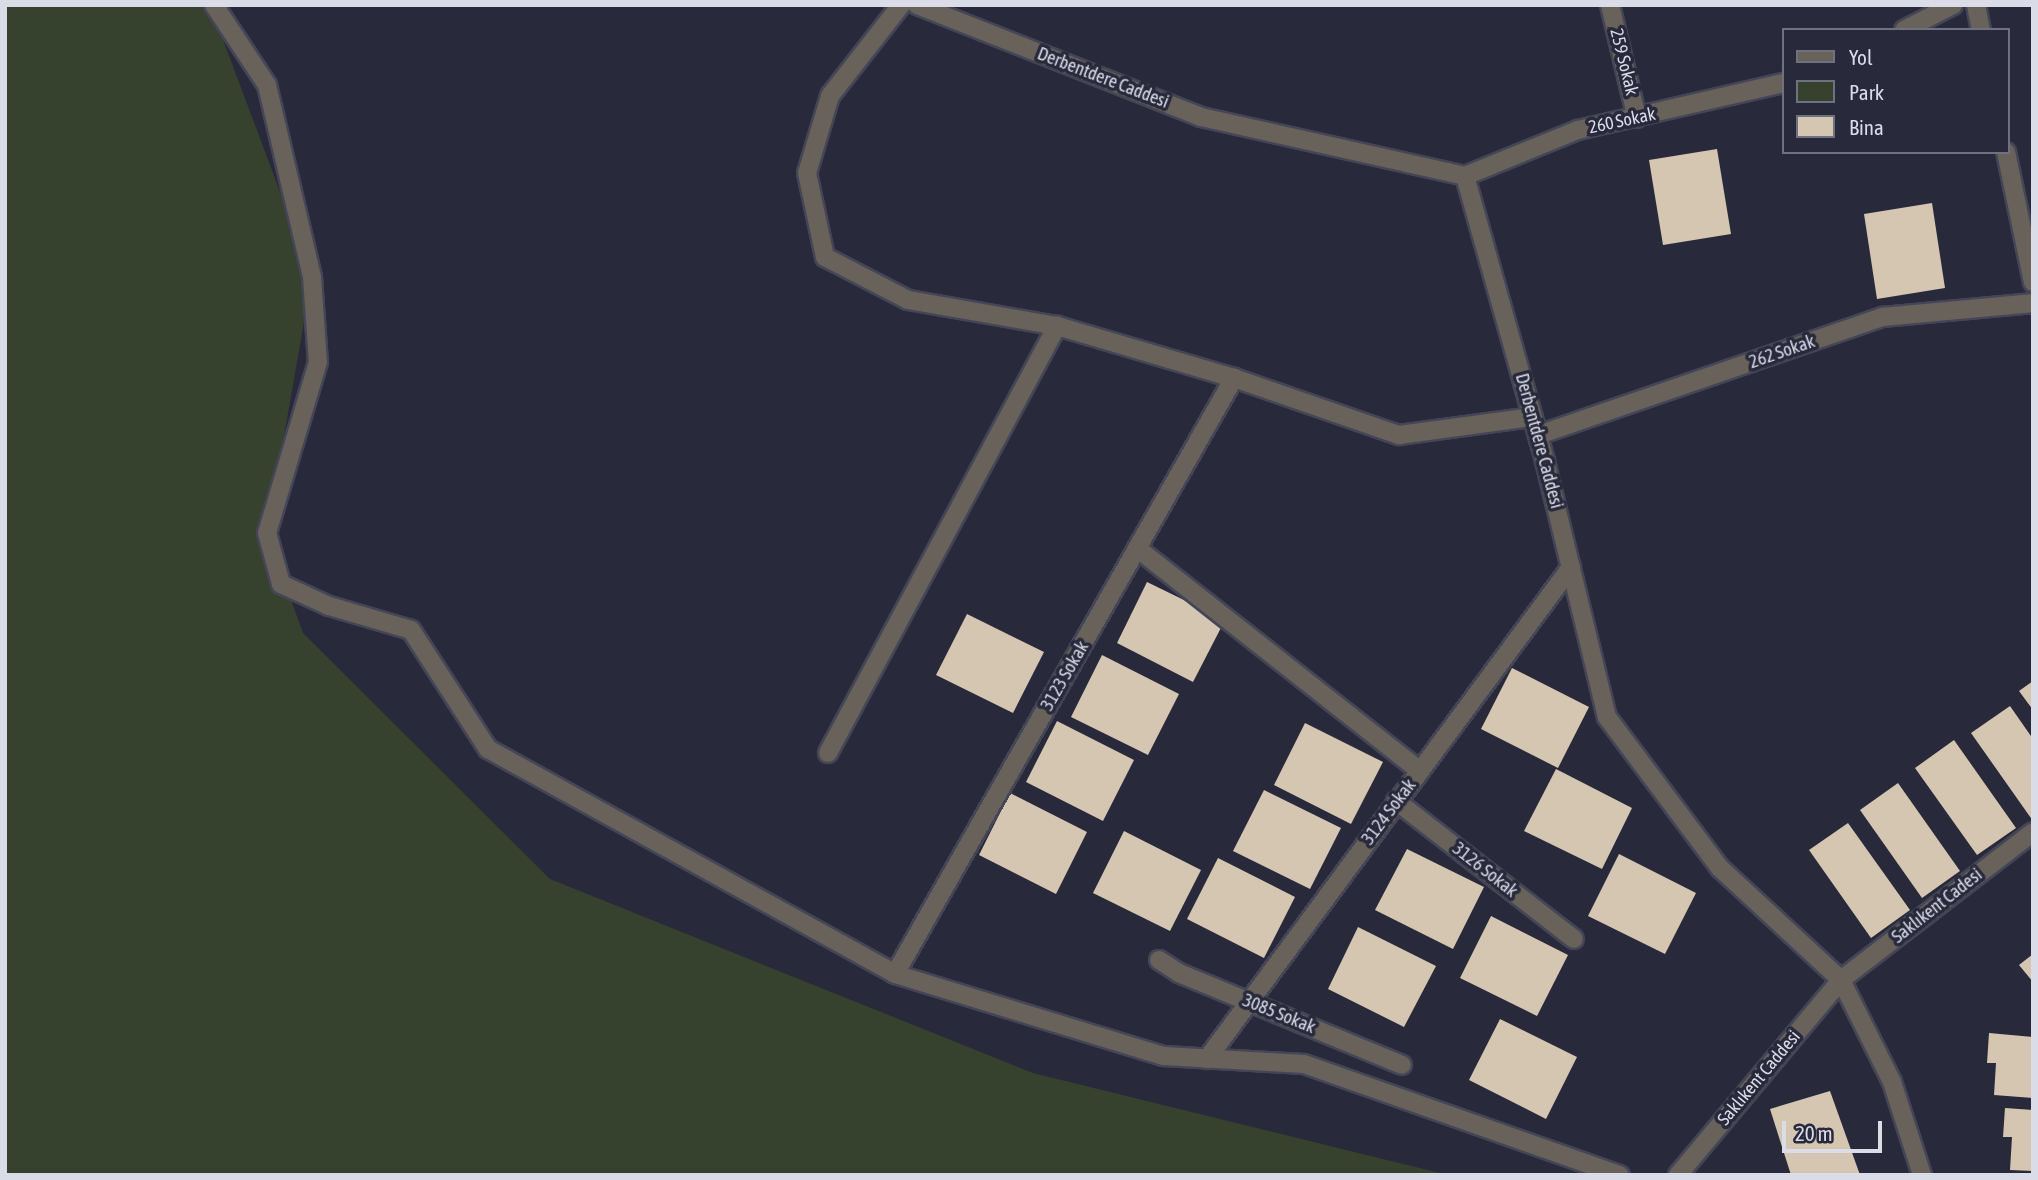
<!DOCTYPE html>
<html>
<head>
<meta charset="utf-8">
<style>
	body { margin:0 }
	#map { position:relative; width:2038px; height:1180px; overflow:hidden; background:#28293b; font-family:"Asap Condensed",sans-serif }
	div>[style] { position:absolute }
	.green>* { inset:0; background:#36412e }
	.building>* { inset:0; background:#d5c6b1 }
	.roads { filter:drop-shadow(2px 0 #444657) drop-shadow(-2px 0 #444657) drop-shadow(0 2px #444657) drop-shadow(0 -2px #444657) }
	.minor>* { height:18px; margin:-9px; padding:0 9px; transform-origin:9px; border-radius:9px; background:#69625a }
	.tertiary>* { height:18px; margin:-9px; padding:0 9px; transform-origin:9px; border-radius:9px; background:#69625a }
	span { translate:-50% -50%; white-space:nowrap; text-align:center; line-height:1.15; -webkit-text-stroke:7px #28293b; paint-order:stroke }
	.street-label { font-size:18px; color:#dadce8 }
	.frame { position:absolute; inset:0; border:7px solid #dadce8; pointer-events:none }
	.legend { position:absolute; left:1782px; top:28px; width:228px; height:126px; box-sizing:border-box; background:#28293b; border:2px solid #6f7180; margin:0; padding:9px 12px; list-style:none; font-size:21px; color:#dadce8 }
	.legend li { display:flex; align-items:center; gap:14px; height:35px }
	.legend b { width:35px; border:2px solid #6f7180 }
	.scale { position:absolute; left:1782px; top:1121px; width:100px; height:32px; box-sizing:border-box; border:4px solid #dadce8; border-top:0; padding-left:9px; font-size:21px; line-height:24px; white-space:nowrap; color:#dadce8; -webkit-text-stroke:5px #28293b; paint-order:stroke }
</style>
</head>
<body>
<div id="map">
	<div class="green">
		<i style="clip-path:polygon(5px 5px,210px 5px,312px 277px,267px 533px,303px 633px,550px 879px,1033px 1073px,1448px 1175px,5px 1175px)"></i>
	</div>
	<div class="building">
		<i style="clip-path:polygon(1717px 149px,1731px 234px,1663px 245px,1649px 160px)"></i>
		<i style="clip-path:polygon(1932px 203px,1945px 288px,1877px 299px,1864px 214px)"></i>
		<i style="clip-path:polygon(1147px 582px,1225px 620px,1193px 682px,1117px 643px)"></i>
		<i style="clip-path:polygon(967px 614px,1044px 652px,1013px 713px,936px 675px)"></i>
		<i style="clip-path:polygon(1102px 655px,1179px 694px,1148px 755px,1071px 717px)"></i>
		<i style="clip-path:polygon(1512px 668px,1589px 707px,1558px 768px,1481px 729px)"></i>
		<i style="clip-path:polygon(2033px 681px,2033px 710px,2019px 691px)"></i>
		<i style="clip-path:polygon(2010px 706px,2033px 739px,2033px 821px,1971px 733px)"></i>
		<i style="clip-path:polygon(1057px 721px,1134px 760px,1103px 821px,1026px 782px)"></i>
		<i style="clip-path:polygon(1305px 723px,1383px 762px,1351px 824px,1274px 785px)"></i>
		<i style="clip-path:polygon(1954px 740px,2016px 828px,1977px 855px,1915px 768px)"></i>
		<i style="clip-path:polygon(1556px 769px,1632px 808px,1602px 869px,1524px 831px)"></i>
		<i style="clip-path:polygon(1898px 783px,1960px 871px,1922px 898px,1860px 810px)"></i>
		<i style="clip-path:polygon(1264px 790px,1341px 828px,1310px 889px,1233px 851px)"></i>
		<i style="clip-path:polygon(1010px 793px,1087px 832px,1056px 894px,979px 855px)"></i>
		<i style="clip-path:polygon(1848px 823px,1910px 910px,1871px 938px,1809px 850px)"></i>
		<i style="clip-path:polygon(1124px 831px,1201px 870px,1170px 931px,1093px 893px)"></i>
		<i style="clip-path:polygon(1407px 849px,1484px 887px,1453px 949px,1375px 910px)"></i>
		<i style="clip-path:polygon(1619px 854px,1696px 893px,1665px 954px,1588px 916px)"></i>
		<i style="clip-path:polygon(1218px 858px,1295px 897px,1264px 958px,1187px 919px)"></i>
		<i style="clip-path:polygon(1491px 916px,1568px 955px,1537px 1016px,1460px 978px)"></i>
		<i style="clip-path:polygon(1358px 927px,1436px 966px,1404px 1027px,1328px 989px)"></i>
		<i style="clip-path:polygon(2033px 954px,2033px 982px,2019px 965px)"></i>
		<i style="clip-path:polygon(1500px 1019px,1577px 1057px,1546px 1119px,1469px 1080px)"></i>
		<i style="clip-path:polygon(1989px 1033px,2033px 1037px,2033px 1098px,1994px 1095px,1996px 1063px,1987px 1063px)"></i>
		<i style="clip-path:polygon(1830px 1091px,1860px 1175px,1791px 1175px,1770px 1109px)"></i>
		<i style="clip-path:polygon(2005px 1108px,2033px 1110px,2033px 1171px,2010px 1170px,2012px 1137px,2003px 1137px)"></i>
	</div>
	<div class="roads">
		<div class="minor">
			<i style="left:214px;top:5px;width:96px;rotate:56.5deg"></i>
			<i style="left:267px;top:85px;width:197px;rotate:76.8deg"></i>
			<i style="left:312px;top:277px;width:85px;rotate:86deg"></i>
			<i style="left:318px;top:362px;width:178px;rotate:106.6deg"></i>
			<i style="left:267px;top:533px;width:53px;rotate:74.6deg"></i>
			<i style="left:281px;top:584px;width:53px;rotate:24.6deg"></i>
			<i style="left:329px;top:606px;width:85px;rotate:16.3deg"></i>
			<i style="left:411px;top:630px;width:142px;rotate:57.1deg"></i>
			<i style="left:488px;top:749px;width:465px;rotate:28.9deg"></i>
			<i style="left:895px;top:974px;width:281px;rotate:17deg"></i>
			<i style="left:1164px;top:1056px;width:140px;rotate:3.3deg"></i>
			<i style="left:1304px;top:1064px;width:335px;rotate:19.4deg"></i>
			<i style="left:901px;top:5px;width:115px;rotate:128deg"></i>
			<i style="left:830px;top:96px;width:80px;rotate:106.6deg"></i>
			<i style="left:807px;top:173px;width:86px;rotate:77.9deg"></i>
			<i style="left:825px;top:257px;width:93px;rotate:27.4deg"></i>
			<i style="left:908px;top:300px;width:151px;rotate:9.9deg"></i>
			<i style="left:1057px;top:326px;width:184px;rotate:16.4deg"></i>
			<i style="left:1234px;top:378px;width:175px;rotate:19.1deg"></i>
			<i style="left:1399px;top:435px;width:135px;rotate:-7.7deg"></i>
			<i style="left:1610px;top:5px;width:116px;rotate:76.6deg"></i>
			<i style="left:1976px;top:5px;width:25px;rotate:79deg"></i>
			<i style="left:1904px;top:30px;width:55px;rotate:-27deg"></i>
			<i style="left:2006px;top:152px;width:133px;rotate:78.3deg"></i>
			<i style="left:1465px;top:176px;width:122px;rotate:-22.2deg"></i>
			<i style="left:1578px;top:130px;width:211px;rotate:-12.9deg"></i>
			<i style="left:1538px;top:435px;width:365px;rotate:-18.9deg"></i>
			<i style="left:1883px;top:317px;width:151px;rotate:-5.3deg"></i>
			<i style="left:1138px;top:549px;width:359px;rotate:38.2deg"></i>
			<i style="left:828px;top:753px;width:485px;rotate:-61.8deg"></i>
			<i style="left:1396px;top:801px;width:225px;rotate:37.8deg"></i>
			<i style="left:1159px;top:960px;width:24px;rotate:33deg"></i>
			<i style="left:1179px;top:973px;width:241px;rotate:22.4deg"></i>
			<i style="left:895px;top:974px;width:686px;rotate:-60.37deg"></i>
			<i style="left:1841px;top:980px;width:114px;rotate:63.4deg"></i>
			<i style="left:1892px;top:1082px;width:98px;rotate:72.1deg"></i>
			<i style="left:1207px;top:1059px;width:612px;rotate:-53.5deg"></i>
			<i style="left:1678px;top:1175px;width:254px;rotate:-50.1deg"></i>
			<i style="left:1841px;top:980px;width:242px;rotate:-37.6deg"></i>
		</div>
		<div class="tertiary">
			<i style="left:917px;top:5px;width:305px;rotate:21.5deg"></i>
			<i style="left:1201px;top:117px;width:271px;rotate:12.6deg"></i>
			<i style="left:1465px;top:176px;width:296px;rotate:74.3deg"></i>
			<i style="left:1545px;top:461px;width:263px;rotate:76.4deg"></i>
			<i style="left:1607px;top:717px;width:189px;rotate:53.2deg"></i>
			<i style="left:1720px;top:868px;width:165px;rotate:42.8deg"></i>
		</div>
	</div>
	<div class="street-label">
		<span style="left:1624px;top:62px;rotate:76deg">259 Sokak</span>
		<span style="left:1103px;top:78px;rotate:21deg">Derbentdere Caddesi</span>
		<span style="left:1622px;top:121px;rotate:-12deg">260 Sokak</span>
		<span style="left:1782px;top:352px;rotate:-19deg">262 Sokak</span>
		<span style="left:1539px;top:441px;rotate:75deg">Derbentdere Caddesi</span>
		<span style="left:1065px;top:676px;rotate:-60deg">3123 Sokak</span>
		<span style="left:1389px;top:812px;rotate:-53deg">3124 Sokak</span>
		<span style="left:1485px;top:870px;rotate:38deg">3126 Sokak</span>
		<span style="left:1937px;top:906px;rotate:-38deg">Saklıkent Cadesi</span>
		<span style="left:1279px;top:1014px;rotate:22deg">3085 Sokak</span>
		<span style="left:1759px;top:1078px;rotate:-50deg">Saklıkent Caddesi</span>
	</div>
	<div class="frame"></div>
	<ul class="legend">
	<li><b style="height:9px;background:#69625a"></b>Yol</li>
	<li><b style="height:19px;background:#36412e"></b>Park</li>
	<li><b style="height:19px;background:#d5c6b1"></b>Bina</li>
	</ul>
	<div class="scale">20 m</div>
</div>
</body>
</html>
